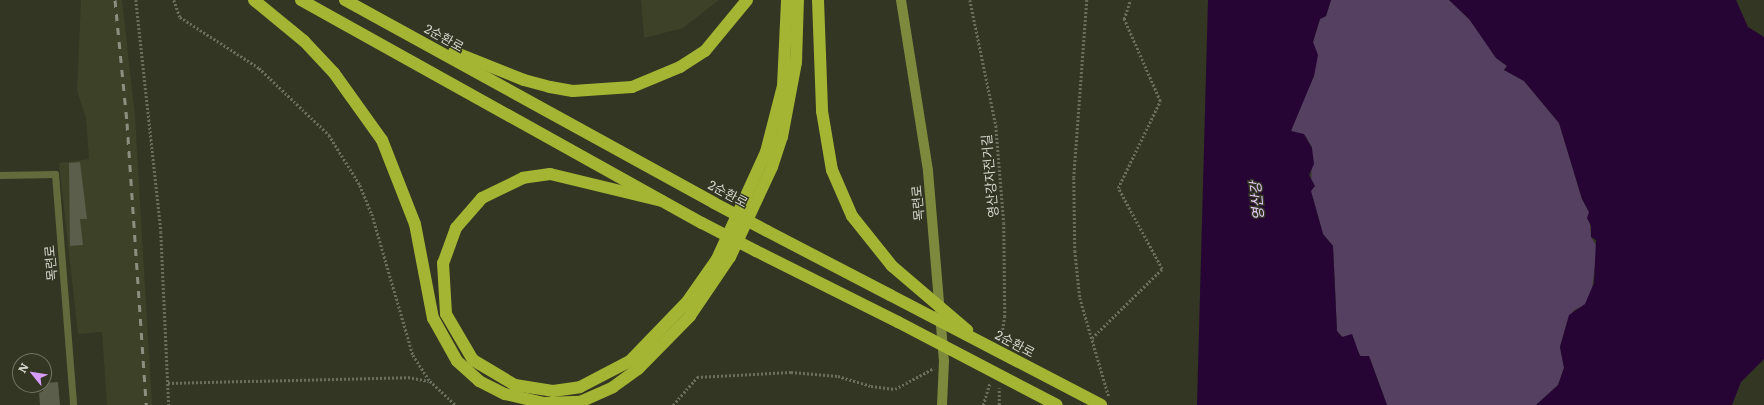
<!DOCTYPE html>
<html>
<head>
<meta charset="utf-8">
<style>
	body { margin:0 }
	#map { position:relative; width:1764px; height:405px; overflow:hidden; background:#323623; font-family:Literata,"Noto Sans KR",serif }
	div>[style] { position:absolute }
	.built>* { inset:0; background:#3c4127 }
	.green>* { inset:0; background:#554061 }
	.water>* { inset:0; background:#260535 }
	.building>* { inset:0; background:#5a5e4a }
	.path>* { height:2.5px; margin-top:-1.25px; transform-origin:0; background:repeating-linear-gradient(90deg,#6a6e5d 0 2px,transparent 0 4px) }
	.lane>* { height:7px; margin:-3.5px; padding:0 3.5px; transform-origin:3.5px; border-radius:3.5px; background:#636b3c }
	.secondary>* { height:10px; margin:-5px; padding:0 5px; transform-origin:5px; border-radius:5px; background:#7d893c }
	.highway>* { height:12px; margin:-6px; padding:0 6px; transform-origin:6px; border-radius:6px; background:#a3b532 }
	.rail>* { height:3px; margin-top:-1.5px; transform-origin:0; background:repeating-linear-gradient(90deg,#8c8f80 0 7px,transparent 0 14px) }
	.highway-bridge>* { height:12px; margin:-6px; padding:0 6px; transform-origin:6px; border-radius:6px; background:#a3b532 }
	span { translate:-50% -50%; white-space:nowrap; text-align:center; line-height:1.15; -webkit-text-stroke:3px #323623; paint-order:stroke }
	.street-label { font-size:13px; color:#d5d7cc }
	.water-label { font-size:14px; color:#e8cafa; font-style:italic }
	.north { position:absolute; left:12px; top:353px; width:40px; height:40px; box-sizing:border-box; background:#323623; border:1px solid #737667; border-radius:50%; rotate:300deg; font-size:11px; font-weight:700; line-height:16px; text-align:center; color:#d5d7cc }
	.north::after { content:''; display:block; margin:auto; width:14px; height:18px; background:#d79bf9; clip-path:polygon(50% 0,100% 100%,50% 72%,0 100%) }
</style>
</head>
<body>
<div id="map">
	<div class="built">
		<i style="clip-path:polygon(81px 0,122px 0,135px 116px,152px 405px,107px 405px,102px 332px,78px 334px,59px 163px,89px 159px,86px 118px,77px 91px)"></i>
		<i style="clip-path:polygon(641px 0,719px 0,683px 28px,644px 38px)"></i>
	</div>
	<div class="green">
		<i style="clip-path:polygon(1331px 0,1449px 0,1473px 23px,1496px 58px,1507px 66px,1504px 70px,1524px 81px,1559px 123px,1582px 199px,1589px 212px,1591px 237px,1597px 247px,1592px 290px,1585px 305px,1574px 310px,1567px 322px,1560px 347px,1564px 368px,1558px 385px,1536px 405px,1387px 405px,1369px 356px,1361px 356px,1337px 331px,1333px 246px,1323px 234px,1311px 191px,1312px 147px,1304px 134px,1292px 133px,1291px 125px,1314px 76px,1317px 55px,1313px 42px,1320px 19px,1326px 16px)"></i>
	</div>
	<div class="water">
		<i style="clip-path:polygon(1208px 0,1331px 0,1326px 16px,1320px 19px,1313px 42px,1318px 55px,1314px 76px,1291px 131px,1304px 134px,1312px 148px,1314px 164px,1309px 175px,1315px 186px,1311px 191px,1323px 234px,1333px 246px,1337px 331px,1342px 337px,1352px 334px,1360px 356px,1369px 356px,1387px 405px,1197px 405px)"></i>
		<i style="clip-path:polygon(1449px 0,1736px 0,1748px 27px,1764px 37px,1764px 359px,1741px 382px,1732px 405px,1536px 405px,1558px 385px,1564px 368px,1560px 347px,1569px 315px,1585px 304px,1594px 283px,1596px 240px,1591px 237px,1591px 226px,1587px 218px,1589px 212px,1582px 199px,1559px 123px,1524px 81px,1504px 70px,1507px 66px,1496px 58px,1469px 19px)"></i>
	</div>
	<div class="building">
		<i style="clip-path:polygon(80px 162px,87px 219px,80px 219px,83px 245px,70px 246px,69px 163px)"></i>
		<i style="clip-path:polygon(58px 382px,60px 405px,40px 405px,39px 393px,43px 391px,44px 383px)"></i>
	</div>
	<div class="path">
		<i style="left:136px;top:0;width:233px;rotate:83.8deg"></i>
		<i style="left:161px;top:232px;width:173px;rotate:87.4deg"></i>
		<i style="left:174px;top:0;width:18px;rotate:71deg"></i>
		<i style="left:180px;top:17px;width:94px;rotate:32.8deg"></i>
		<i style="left:259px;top:68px;width:97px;rotate:43.7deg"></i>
		<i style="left:329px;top:135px;width:59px;rotate:58.2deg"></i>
		<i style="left:360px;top:185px;width:31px;rotate:68deg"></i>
		<i style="left:372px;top:214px;width:147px;rotate:73.8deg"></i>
		<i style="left:413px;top:355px;width:31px;rotate:57deg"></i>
		<i style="left:430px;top:381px;width:35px;rotate:43deg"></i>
		<i style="left:970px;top:0;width:129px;rotate:78.3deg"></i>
		<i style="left:996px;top:126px;width:97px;rotate:85.3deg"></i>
		<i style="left:1004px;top:223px;width:93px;rotate:89.4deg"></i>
		<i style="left:1005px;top:316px;width:25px;rotate:99deg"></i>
		<i style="left:1087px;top:0;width:178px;rotate:94.2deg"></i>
		<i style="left:1074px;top:178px;width:73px;rotate:89.2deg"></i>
		<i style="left:1075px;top:251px;width:47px;rotate:83.9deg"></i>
		<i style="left:1080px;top:298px;width:103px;rotate:73.7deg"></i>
		<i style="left:1092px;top:338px;width:98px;rotate:-44.6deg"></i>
		<i style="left:1162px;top:269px;width:92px;rotate:-118.5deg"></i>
		<i style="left:1118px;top:188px;width:97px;rotate:-64.2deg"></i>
		<i style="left:1160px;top:101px;width:90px;rotate:-113.7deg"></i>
		<i style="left:1124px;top:19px;width:20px;rotate:-72deg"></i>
		<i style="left:168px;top:383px;width:240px;rotate:-1.4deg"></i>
		<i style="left:408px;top:377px;width:21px;rotate:11deg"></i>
		<i style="left:673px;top:405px;width:37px;rotate:-49deg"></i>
		<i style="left:697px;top:377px;width:94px;rotate:-3deg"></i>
		<i style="left:791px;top:372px;width:47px;rotate:4.9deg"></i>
		<i style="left:838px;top:376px;width:34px;rotate:17deg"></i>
		<i style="left:871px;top:386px;width:24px;rotate:7deg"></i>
		<i style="left:895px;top:389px;width:44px;rotate:-28.3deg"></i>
		<i style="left:983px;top:405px;width:24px;rotate:-73deg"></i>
		<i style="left:999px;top:405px;width:17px;rotate:-90deg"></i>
	</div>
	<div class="lane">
		<i style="left:0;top:175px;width:55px;rotate:-1deg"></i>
		<i style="left:55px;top:174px;width:232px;rotate:85.5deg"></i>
	</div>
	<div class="secondary">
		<i style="left:901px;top:0;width:173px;rotate:81deg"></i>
		<i style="left:928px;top:171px;width:191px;rotate:85.2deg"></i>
		<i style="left:944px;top:361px;width:44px;rotate:92.6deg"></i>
	</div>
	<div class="highway">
		<i style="left:254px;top:0;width:65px;rotate:39.4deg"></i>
		<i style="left:304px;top:41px;width:44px;rotate:46.8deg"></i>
		<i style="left:334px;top:73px;width:82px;rotate:54.4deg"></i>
		<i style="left:382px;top:140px;width:90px;rotate:68.6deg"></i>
		<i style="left:415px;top:224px;width:96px;rotate:79.2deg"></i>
		<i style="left:433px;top:318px;width:49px;rotate:60.8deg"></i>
		<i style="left:457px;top:361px;width:30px;rotate:42deg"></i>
		<i style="left:479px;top:381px;width:29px;rotate:27deg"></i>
		<i style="left:505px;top:394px;width:40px;rotate:13deg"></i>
		<i style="left:544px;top:403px;width:36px;rotate:-2deg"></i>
		<i style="left:580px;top:402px;width:36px;rotate:-24deg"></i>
		<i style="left:613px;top:387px;width:31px;rotate:-36deg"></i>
		<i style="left:638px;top:369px;width:74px;rotate:-45.5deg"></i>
		<i style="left:690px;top:316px;width:71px;rotate:-55.9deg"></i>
		<i style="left:730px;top:257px;width:99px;rotate:-65deg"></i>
		<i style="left:772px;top:167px;width:32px;rotate:-72deg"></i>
		<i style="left:782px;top:137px;width:76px;rotate:-79.4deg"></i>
		<i style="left:796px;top:62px;width:62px;rotate:-88.2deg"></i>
		<i style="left:301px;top:0;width:459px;rotate:29.1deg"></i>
		<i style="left:345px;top:0;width:421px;rotate:28.8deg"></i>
		<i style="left:818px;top:0;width:111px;rotate:87.9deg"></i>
		<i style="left:822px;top:111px;width:60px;rotate:80.4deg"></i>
		<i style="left:832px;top:170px;width:50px;rotate:66.5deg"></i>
		<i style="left:852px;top:216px;width:64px;rotate:51.3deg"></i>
		<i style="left:454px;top:52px;width:75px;rotate:21.8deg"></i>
		<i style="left:524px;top:80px;width:27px;rotate:15deg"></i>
		<i style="left:550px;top:87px;width:23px;rotate:10deg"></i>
		<i style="left:573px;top:91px;width:59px;rotate:-3.9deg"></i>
		<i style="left:632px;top:87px;width:52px;rotate:-22.6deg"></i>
		<i style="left:680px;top:67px;width:30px;rotate:-33deg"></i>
		<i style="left:705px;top:51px;width:66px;rotate:-50.5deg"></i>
		<i style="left:662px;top:201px;width:115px;rotate:-166.4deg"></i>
		<i style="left:550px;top:174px;width:27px;rotate:172deg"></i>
		<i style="left:523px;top:178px;width:46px;rotate:154deg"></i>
		<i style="left:482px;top:198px;width:40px;rotate:131deg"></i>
		<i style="left:456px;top:228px;width:37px;rotate:110deg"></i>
		<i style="left:443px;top:263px;width:51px;rotate:86.6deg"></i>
		<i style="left:446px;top:314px;width:53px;rotate:59.6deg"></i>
		<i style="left:473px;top:360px;width:49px;rotate:30.8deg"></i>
		<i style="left:515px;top:385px;width:38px;rotate:9deg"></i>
		<i style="left:553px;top:391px;width:27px;rotate:-8deg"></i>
		<i style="left:580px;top:387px;width:56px;rotate:-27.5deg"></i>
		<i style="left:630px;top:361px;width:82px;rotate:-46deg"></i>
		<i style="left:687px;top:302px;width:52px;rotate:-55.1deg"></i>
		<i style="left:717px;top:259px;width:118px;rotate:-65.4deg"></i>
		<i style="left:766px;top:152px;width:68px;rotate:-75.6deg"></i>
		<i style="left:783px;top:86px;width:86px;rotate:-87.3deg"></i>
		<i style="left:767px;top:231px;width:139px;rotate:27.5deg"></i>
		<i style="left:756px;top:251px;width:159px;rotate:26.6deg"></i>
	</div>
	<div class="rail">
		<i style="left:115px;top:0;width:124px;rotate:84.4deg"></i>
		<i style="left:127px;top:123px;width:283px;rotate:86.1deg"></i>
	</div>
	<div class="highway-bridge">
		<i style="left:714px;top:203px;width:60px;rotate:27.8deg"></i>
		<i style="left:702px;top:223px;width:61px;rotate:27.4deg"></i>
		<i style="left:892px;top:266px;width:99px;rotate:40.5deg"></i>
		<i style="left:890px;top:295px;width:238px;rotate:27.5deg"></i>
		<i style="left:898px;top:322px;width:179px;rotate:27.6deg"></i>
	</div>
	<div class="street-label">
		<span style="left:444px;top:38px;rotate:29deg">2순환로</span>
		<span style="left:990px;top:176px;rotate:-95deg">영산강자전거길</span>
		<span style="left:728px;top:194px;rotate:28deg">2순환로</span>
		<span style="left:918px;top:203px;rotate:-95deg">목련로</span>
		<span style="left:51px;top:263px;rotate:-95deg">목련로</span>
		<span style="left:1015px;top:344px;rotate:28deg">2순환로</span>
	</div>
	<div class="water-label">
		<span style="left:1256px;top:201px;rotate:-95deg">영산강</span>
	</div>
	<div class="north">N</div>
</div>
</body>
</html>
